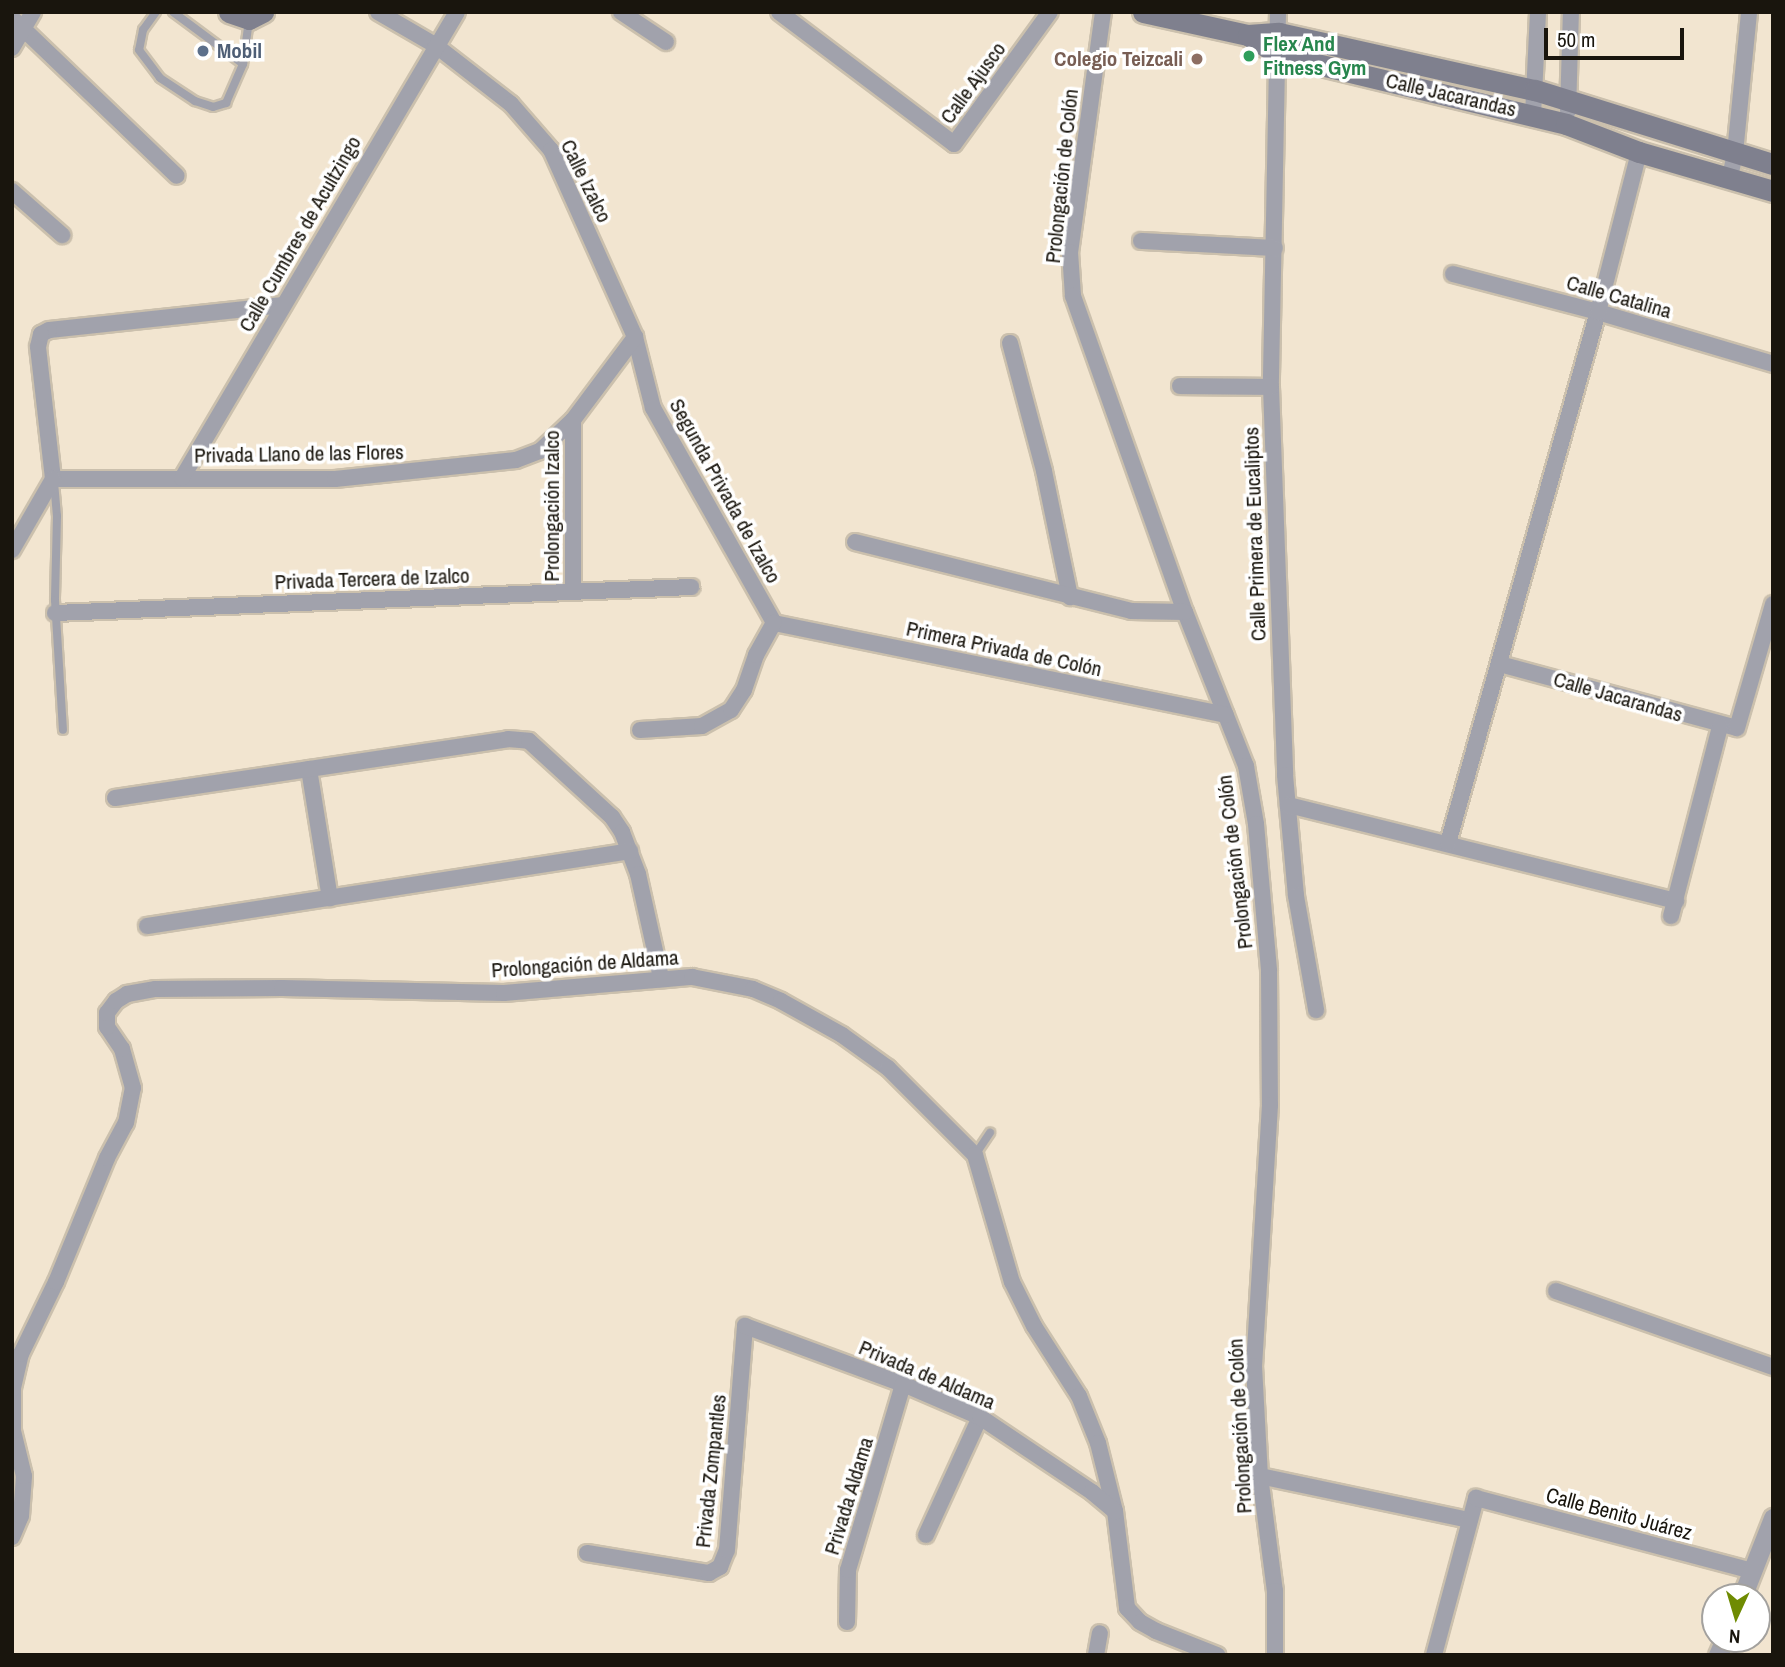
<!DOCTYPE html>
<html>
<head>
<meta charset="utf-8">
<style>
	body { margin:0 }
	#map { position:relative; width:1785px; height:1667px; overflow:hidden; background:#f2e5d0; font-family:"Archivo Narrow",sans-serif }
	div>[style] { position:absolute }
	.roads { filter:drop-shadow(2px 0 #cbc0ad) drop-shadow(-2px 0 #cbc0ad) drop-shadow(0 2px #cbc0ad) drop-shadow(0 -2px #cbc0ad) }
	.service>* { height:8px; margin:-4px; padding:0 4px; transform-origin:4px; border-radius:4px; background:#a1a2ac }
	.minor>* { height:16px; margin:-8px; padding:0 8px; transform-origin:8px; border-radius:8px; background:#a1a2ac }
	.tertiary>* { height:19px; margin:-9.5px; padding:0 9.5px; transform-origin:9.5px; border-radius:9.5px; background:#a1a2ac }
	.secondary>* { height:21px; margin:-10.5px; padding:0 10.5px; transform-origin:10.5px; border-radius:10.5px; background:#7f808e }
	.dots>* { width:19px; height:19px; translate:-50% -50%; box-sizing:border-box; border:4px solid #fff; border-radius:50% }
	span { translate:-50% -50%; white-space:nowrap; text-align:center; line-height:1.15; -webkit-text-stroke:7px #fff; paint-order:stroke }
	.leisure-label { font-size:21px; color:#27864d; font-weight:700 }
	.left { translate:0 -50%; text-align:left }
	.service-label { font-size:21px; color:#4e5e75; font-weight:700 }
	.education-label { font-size:21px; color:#785e54; font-weight:700 }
	.right { translate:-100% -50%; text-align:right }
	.street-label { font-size:21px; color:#19150d }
	.frame { position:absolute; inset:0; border:14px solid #19150d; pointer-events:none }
	.north { position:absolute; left:1701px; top:1583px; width:70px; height:70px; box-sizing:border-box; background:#fff; border:2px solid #a3a19e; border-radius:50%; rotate:184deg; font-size:19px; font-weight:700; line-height:28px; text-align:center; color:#19150d }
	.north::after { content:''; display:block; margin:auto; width:24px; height:32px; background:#6f8b02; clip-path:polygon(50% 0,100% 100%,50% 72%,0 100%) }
	.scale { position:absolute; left:1544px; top:28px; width:140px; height:32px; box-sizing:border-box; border:4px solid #19150d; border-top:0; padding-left:9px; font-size:21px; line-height:24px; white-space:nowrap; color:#19150d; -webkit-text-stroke:5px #fff; paint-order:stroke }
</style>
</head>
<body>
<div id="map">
	<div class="roads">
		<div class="service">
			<i style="left:156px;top:12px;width:22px;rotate:126deg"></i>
			<i style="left:143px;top:30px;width:20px;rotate:101deg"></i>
			<i style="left:139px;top:50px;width:35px;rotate:53deg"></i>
			<i style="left:160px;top:78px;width:42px;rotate:33.3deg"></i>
			<i style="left:195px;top:101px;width:19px;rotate:18deg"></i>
			<i style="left:213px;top:107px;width:14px;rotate:-17deg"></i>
			<i style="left:226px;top:103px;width:43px;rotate:-66.4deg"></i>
			<i style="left:243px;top:64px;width:44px;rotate:-82.2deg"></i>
			<i style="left:173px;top:12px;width:87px;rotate:36.6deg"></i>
			<i style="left:54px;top:482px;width:34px;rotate:85deg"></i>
			<i style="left:57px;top:516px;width:84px;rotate:91.4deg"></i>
			<i style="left:55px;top:600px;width:130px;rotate:86.5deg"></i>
			<i style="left:975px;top:1155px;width:27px;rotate:-56deg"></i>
		</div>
		<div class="minor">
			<i style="left:378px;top:12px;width:66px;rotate:30.1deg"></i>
			<i style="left:435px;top:45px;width:96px;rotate:37.8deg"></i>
			<i style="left:511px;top:104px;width:61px;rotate:49deg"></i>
			<i style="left:551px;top:150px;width:205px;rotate:65.8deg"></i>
			<i style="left:635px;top:337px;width:73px;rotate:75.8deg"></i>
			<i style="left:653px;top:408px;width:247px;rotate:60.6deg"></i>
			<i style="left:621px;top:12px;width:54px;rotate:33.7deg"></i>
			<i style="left:779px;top:12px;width:219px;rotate:37deg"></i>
			<i style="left:954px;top:144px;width:163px;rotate:-54deg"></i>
			<i style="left:1103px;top:12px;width:242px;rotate:97.8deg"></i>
			<i style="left:1070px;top:252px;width:44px;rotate:86.1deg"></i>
			<i style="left:1073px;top:296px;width:335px;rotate:70.5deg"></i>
			<i style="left:1185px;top:612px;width:166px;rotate:68.4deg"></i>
			<i style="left:1246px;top:766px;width:59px;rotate:80.2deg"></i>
			<i style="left:1256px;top:824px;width:148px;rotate:84.9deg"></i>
			<i style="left:1269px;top:971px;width:134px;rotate:89.6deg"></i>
			<i style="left:1270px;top:1105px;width:261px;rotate:93.5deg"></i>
			<i style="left:1254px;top:1366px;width:110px;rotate:86.9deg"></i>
			<i style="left:1260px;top:1476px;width:116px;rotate:82.6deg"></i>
			<i style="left:1275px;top:1591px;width:64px;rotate:90deg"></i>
			<i style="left:1278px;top:12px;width:375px;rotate:91.1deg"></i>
			<i style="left:1271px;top:387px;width:388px;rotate:87.9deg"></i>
			<i style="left:1285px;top:775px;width:121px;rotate:84.8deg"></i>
			<i style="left:1296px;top:896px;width:116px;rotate:80deg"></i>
			<i style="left:12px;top:18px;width:228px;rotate:43.8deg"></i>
			<i style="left:12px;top:48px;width:42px;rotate:-59.7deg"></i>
			<i style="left:1568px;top:111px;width:99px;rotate:-88.3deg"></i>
			<i style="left:1533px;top:115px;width:103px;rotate:-87.2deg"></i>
			<i style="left:1730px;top:177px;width:25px;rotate:-78deg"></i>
			<i style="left:1735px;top:153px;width:142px;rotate:-84.3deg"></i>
			<i style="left:12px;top:191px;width:67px;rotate:41.3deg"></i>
			<i style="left:1141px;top:241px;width:134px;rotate:3deg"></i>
			<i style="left:1453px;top:274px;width:150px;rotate:14.7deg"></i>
			<i style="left:1598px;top:312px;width:183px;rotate:16.5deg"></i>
			<i style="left:283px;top:305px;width:235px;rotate:173.9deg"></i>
			<i style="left:49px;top:330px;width:9px;rotate:153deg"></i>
			<i style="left:41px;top:334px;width:13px;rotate:103deg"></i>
			<i style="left:38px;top:347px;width:133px;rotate:83.5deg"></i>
			<i style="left:53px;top:479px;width:282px"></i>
			<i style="left:335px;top:479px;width:182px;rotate:-6deg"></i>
			<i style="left:516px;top:460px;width:26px;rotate:-21deg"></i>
			<i style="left:540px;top:451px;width:45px;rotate:-43.2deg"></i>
			<i style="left:573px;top:420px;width:104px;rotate:-53.2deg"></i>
			<i style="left:1010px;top:343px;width:132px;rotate:75.1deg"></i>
			<i style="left:1044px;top:471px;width:129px;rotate:78.3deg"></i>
			<i style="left:1180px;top:386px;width:91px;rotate:0.6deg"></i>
			<i style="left:573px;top:420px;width:172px;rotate:90deg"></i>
			<i style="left:182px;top:478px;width:541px;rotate:-59.45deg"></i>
			<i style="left:855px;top:542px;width:284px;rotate:14deg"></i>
			<i style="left:1131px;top:611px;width:54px;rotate:1.1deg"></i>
			<i style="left:12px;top:550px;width:82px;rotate:-60deg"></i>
			<i style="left:55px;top:613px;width:637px;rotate:-2.34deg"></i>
			<i style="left:774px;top:623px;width:461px;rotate:11.5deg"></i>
			<i style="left:1500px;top:664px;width:245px;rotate:15.1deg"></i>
			<i style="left:1737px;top:728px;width:129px;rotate:-73.8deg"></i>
			<i style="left:640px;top:730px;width:62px;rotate:-3.7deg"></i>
			<i style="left:702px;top:726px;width:33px;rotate:-29deg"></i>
			<i style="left:731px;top:710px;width:24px;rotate:-57deg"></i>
			<i style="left:744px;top:690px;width:37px;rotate:-71deg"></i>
			<i style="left:756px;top:655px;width:37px;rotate:-61deg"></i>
			<i style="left:309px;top:769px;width:131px;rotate:80.8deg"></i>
			<i style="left:115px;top:798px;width:397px;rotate:-8.5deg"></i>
			<i style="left:508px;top:739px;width:21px;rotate:5deg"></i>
			<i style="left:529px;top:741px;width:113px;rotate:42.5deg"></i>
			<i style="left:612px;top:817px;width:18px;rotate:56deg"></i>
			<i style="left:622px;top:832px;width:45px;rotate:69.1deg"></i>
			<i style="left:638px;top:874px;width:107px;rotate:77.5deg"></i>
			<i style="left:1288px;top:805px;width:400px;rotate:13.9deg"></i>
			<i style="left:1448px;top:843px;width:552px;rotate:-74.23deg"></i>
			<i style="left:1598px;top:312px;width:165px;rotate:-75.6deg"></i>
			<i style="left:1671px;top:916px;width:196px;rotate:-75.5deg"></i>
			<i style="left:147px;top:926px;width:489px;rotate:-8.8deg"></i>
			<i style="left:1556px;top:1291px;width:230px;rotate:19.3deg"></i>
			<i style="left:1260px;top:1476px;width:214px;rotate:11.9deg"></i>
			<i style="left:926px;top:1535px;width:130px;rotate:-65.4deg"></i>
			<i style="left:12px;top:1537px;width:23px;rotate:-67deg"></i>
			<i style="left:21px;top:1516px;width:40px;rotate:-85.7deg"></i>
			<i style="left:24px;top:1476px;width:46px;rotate:-103.7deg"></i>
			<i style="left:13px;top:1431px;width:43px;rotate:-90deg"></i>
			<i style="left:13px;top:1388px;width:35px;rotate:-77deg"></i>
			<i style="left:21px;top:1354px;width:80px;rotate:-64.1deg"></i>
			<i style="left:56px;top:1282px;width:134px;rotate:-67.6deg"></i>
			<i style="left:107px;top:1158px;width:40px;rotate:-62deg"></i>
			<i style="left:126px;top:1123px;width:36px;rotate:-79deg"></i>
			<i style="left:133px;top:1088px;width:41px;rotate:-105.8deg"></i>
			<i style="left:122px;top:1049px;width:27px;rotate:-124deg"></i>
			<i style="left:107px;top:1027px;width:14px;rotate:-90deg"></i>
			<i style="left:107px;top:1013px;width:15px;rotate:-53deg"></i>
			<i style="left:116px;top:1001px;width:13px;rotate:-32deg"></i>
			<i style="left:127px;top:994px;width:29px;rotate:-10deg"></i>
			<i style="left:156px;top:989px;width:126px;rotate:-0.5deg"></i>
			<i style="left:282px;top:988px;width:222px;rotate:1.3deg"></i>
			<i style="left:504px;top:993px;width:189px;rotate:-4.9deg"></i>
			<i style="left:692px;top:977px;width:62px;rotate:11.1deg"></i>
			<i style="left:753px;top:989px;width:30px;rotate:23deg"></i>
			<i style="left:781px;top:1001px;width:70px;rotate:29.1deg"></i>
			<i style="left:842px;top:1035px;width:57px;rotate:35.7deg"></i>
			<i style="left:888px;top:1068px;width:123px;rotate:45deg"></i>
			<i style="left:975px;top:1155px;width:132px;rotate:73.8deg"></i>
			<i style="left:1012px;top:1282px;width:49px;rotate:63.4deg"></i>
			<i style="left:1034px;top:1326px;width:83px;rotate:57.3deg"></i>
			<i style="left:1079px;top:1396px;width:51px;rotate:68deg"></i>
			<i style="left:1098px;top:1443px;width:70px;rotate:76deg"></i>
			<i style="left:1115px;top:1511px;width:98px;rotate:82.9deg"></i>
			<i style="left:1127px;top:1608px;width:19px;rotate:47deg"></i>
			<i style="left:1140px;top:1622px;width:18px;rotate:29deg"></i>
			<i style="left:1156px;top:1631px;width:66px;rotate:21.5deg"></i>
			<i style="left:587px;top:1553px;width:124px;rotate:9.3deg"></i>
			<i style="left:709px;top:1573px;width:13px;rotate:-29deg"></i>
			<i style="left:720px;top:1567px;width:18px;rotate:-68deg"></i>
			<i style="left:727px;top:1550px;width:225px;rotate:-85.4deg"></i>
			<i style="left:745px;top:1326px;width:168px;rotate:20.2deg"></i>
			<i style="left:903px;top:1384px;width:84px;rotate:23.2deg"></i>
			<i style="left:980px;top:1417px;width:135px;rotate:33.8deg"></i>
			<i style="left:1092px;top:1492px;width:30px;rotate:40deg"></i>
			<i style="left:847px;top:1622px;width:52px;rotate:-88.9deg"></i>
			<i style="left:848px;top:1570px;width:194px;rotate:-73.5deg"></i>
			<i style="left:1096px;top:1655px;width:22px;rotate:-80deg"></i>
			<i style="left:1434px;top:1655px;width:163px;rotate:-75deg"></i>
			<i style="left:1476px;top:1498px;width:285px;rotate:14.8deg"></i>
		</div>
		<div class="tertiary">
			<i style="left:1742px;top:1597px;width:85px;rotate:-68.6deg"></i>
			<i style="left:1718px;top:1655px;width:17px;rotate:-66deg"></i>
		</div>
		<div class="secondary">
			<i style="left:229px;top:12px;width:21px;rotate:19deg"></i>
			<i style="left:249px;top:19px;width:16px;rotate:-27deg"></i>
			<i style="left:1143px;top:12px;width:107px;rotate:12.4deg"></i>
			<i style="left:1248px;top:35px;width:31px;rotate:-4deg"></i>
			<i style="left:1279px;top:33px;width:262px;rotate:12.6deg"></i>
			<i style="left:1535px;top:90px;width:249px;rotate:17.3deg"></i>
			<i style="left:1248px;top:35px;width:37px;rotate:33deg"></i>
			<i style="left:1279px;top:55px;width:295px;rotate:13.5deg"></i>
			<i style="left:1566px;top:124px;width:78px;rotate:21deg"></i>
			<i style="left:1639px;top:152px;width:140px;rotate:16.2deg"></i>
		</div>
	</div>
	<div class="dots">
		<i style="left:203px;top:51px;background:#5c6f8a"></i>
		<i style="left:1249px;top:56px;background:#2e9e5b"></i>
		<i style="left:1197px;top:59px;background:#8d6e63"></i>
	</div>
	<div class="leisure-label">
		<span class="left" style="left:1263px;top:56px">Flex And<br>Fitness Gym</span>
	</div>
	<div class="service-label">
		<span class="left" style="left:217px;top:51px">Mobil</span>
	</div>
	<div class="education-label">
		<span class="right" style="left:1183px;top:59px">Colegio Teizcali</span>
	</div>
	<div class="street-label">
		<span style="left:973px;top:83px;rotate:-54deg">Calle Ajusco</span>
		<span style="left:1451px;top:95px;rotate:13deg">Calle Jacarandas</span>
		<span style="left:1062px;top:176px;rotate:-84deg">Prolongación de Colón</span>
		<span style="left:586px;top:181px;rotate:64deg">Calle Izalco</span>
		<span style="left:300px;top:234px;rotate:-60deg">Calle Cumbres de Acultzingo</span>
		<span style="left:1619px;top:297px;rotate:16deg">Calle Catalina</span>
		<span style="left:299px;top:454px;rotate:-1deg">Privada Llano de las Flores</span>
		<span style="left:725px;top:491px;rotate:61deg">Segunda Privada de Izalco</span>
		<span style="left:552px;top:506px;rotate:-90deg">Prolongación Izalco</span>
		<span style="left:1255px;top:534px;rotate:-92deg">Calle Primera de Eucaliptos</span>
		<span style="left:372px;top:579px;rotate:-2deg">Privada Tercera de Izalco</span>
		<span style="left:1004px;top:649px;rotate:12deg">Primera Privada de Colón</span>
		<span style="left:1618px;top:697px;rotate:16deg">Calle Jacarandas</span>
		<span style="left:1235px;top:862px;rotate:-97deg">Prolongación de Colón</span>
		<span style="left:585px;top:964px;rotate:-4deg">Prolongación de Aldama</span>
		<span style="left:927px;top:1375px;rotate:23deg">Privada de Aldama</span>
		<span style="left:1240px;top:1426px;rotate:-93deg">Prolongación de Colón</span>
		<span style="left:711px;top:1471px;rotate:-84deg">Privada Zompantles</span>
		<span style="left:849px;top:1496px;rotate:-73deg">Privada Aldama</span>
		<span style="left:1619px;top:1514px;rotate:15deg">Calle Benito Juárez</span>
	</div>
	<div class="frame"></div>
	<div class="north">N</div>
	<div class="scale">50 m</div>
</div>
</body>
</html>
